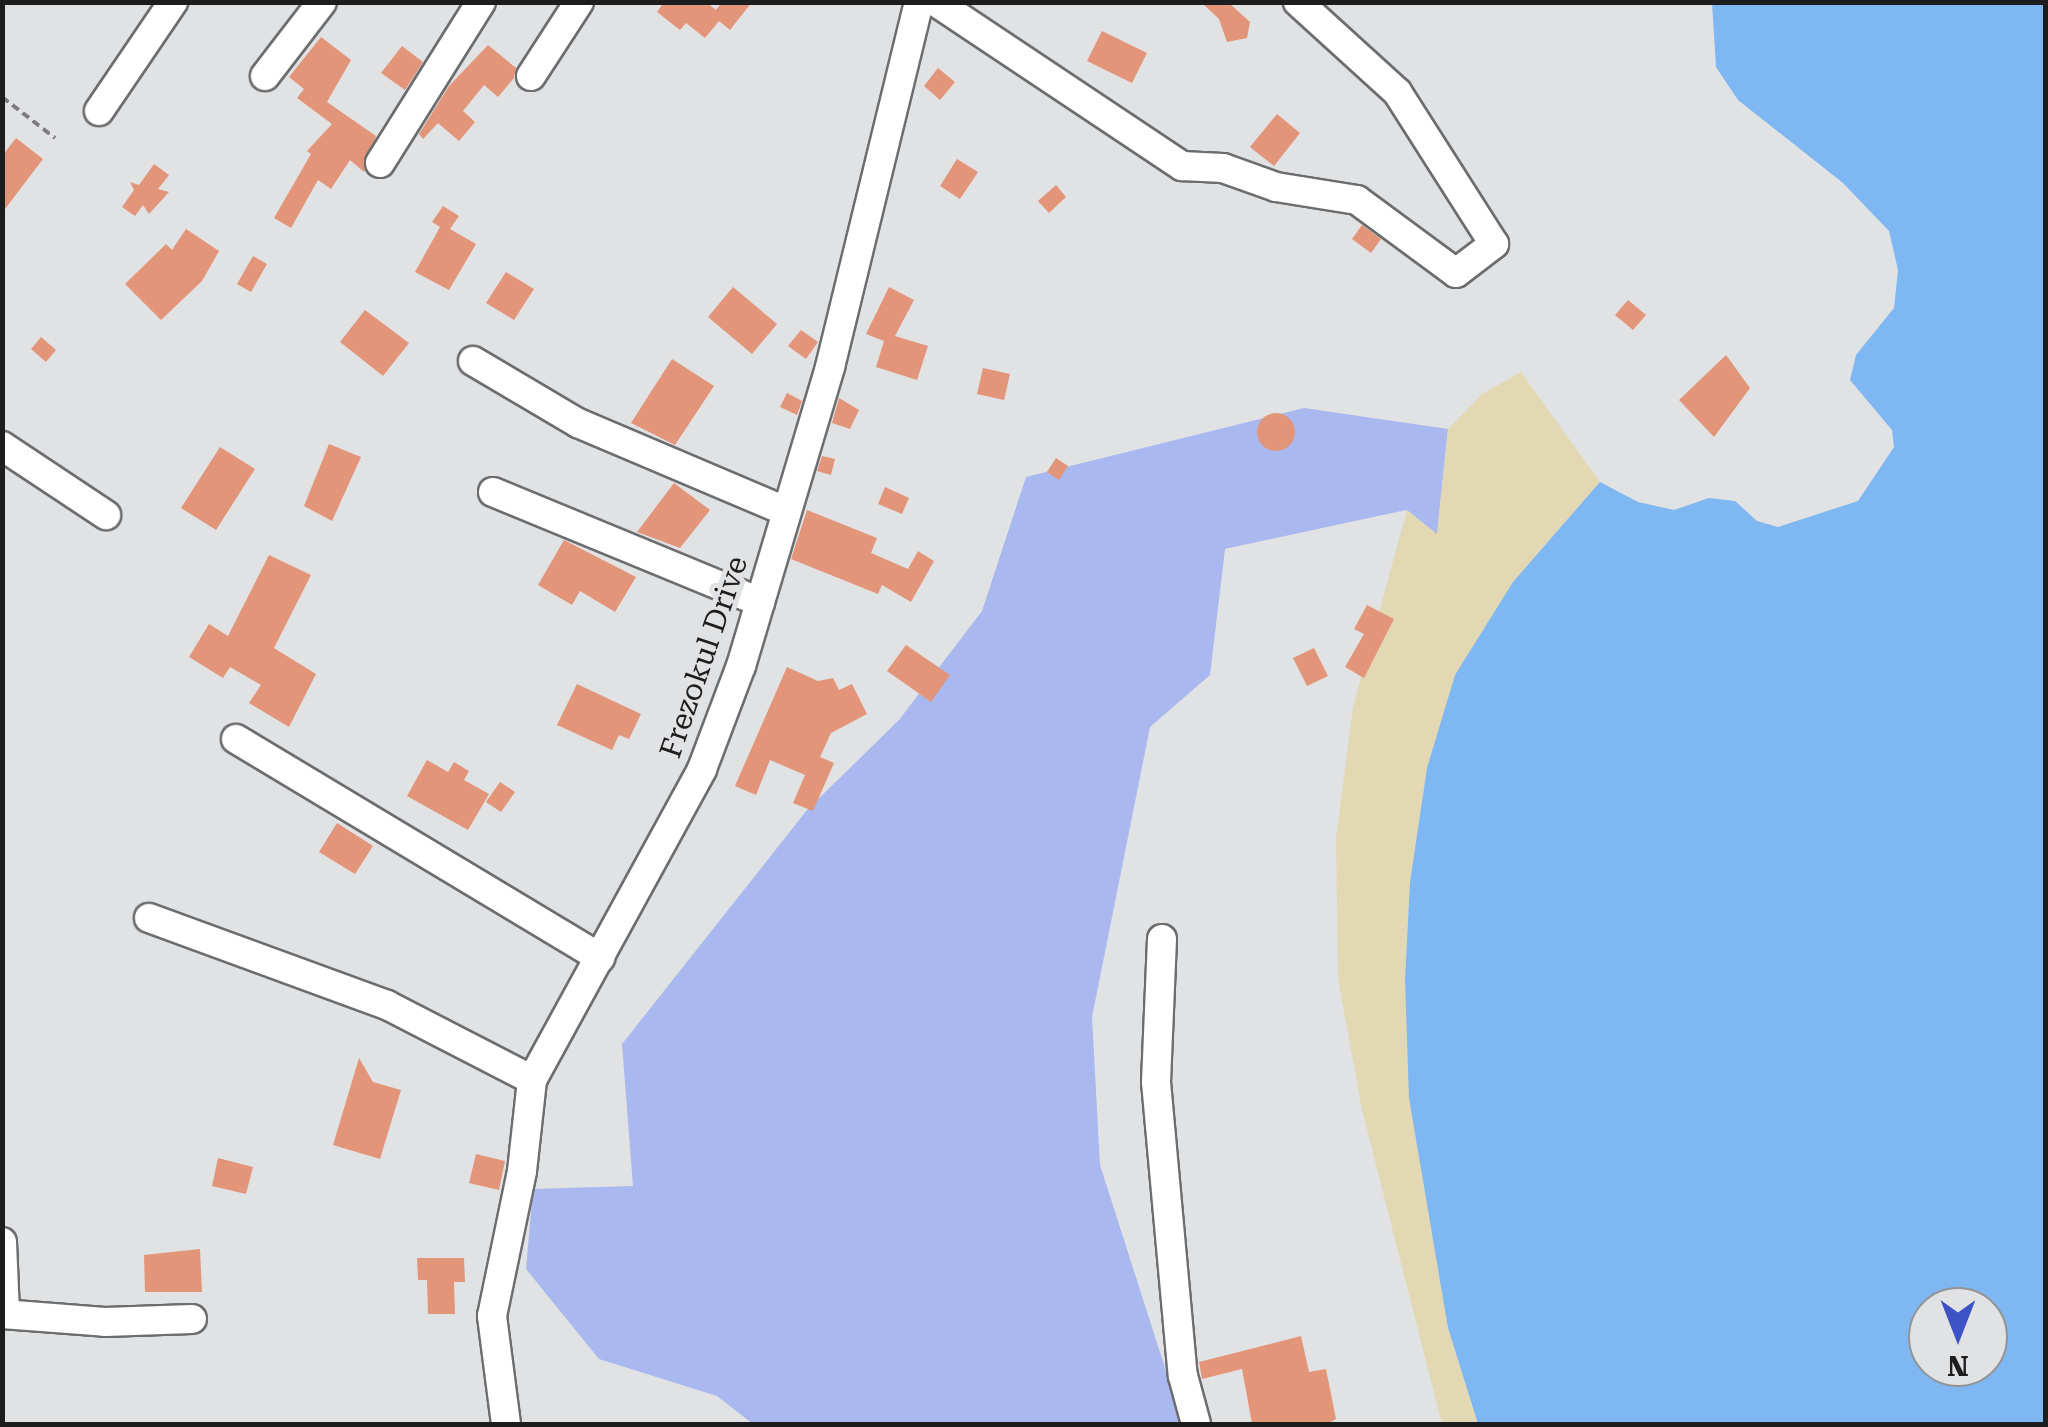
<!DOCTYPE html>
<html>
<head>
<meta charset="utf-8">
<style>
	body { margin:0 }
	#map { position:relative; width:2048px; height:1427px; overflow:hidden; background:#e1e2e4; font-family:"Roboto Serif",serif }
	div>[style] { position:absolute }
	.green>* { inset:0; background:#a9b8ef }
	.sand>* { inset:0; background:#e2d9b4 }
	.water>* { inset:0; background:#7eb7f1 }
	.building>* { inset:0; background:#e39579 }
	.round { border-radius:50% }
	.path>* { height:4px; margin-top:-2px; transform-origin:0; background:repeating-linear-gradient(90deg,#7c7c7e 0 8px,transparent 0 13px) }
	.roads { filter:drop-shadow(2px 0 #6c6d6f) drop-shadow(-2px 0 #6c6d6f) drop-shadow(0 2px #6c6d6f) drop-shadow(0 -2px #6c6d6f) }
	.minor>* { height:28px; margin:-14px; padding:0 14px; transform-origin:14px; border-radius:14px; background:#fff }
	span { translate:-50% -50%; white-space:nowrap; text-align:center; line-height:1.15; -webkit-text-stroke:10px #e1e2e4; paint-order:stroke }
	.street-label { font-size:30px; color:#1d1d1e }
	.frame { position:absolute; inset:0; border:5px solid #1d1d1e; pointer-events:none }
	.north { position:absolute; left:1908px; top:1287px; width:100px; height:100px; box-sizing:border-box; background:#e1e2e4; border:2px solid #939395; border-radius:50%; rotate:180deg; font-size:28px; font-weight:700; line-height:40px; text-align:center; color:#1d1d1e }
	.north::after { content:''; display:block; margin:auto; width:35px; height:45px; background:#3d52c5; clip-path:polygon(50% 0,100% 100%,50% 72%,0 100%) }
</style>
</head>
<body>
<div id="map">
	<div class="green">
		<i style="clip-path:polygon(1304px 408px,1448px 429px,1437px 535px,1406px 510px,1225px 549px,1210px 675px,1150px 727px,1092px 1017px,1100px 1165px,1183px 1424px,753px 1424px,717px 1396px,599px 1359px,526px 1269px,533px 1189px,633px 1186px,622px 1044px,807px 810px,899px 720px,982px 611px,1026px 477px)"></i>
	</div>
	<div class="sand">
		<i style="clip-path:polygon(1521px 372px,1600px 482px,1513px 582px,1427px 768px,1410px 882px,1405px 980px,1448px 1328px,1478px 1424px,1442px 1424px,1362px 1110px,1338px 979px,1336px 838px,1353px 707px,1407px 510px,1437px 534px,1448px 429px,1482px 394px)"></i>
	</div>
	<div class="water">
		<i style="clip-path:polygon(evenodd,1712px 3px,2045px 3px,2045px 1424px,1478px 1424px,1448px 1328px,1409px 1098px,1405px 980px,1410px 882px,1427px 768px,1455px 675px,1513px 582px,1600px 482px,1638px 502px,1674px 510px,1709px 498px,1735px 501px,1757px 521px,1778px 527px,1858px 501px,1894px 447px,1892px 430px,1850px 380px,1856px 355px,1894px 308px,1898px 270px,1889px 231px,1843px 183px,1738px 100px,1716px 67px,1712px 3px,1928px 1307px,1988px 1307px,1988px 1367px,1928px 1367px,1928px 1307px)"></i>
	</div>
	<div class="building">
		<i style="clip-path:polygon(664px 2px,706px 2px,716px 10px,722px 2px,752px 2px,730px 30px,719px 21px,705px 38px,686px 23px,680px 30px,657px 12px)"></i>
		<i style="clip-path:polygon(1201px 2px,1228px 2px,1250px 22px,1247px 38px,1227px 42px,1219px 19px)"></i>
		<i style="clip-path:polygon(1102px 31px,1147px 53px,1132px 83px,1087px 61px)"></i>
		<i style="clip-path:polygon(321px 37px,351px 60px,327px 102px,376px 136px,364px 172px,350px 160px,331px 189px,318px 180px,291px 228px,274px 218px,311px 154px,307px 151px,332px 124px,297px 98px,304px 89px,289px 77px)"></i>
		<i style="clip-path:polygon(488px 45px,516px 68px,514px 78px,498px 97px,484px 85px,463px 111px,475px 122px,459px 141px,438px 123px,423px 139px,419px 134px,449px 86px)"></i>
		<i style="clip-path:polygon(402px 46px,423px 62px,405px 90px,381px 73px)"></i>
		<i style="clip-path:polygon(938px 68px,955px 82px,940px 100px,924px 86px)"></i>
		<i style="clip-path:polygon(1277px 114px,1300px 133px,1274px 166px,1250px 147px)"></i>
		<i style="clip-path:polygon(16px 138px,43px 159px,2px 213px,2px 156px)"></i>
		<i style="clip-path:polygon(957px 159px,978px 172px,960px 199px,940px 186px)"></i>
		<i style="clip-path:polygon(154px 164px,169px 175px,158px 189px,169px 192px,149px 214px,143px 205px,135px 216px,122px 207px,134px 190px,130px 182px,139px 185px)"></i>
		<i style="clip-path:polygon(1056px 185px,1066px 197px,1049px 213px,1038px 201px)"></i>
		<i style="clip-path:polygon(443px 206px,459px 216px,450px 229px,476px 244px,449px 290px,415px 272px,440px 227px,432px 222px)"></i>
		<i style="clip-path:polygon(1362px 225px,1381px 239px,1371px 253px,1352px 239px)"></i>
		<i style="clip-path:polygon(186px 229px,219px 251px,202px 281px,161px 320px,125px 284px,166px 244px,172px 250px)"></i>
		<i style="clip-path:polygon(253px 256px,267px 264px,251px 292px,237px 284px)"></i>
		<i style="clip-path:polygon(506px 272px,534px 289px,514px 320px,486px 303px)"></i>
		<i style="clip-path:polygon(733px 287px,777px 324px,752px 354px,708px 317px)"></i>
		<i style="clip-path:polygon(889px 287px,914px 300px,895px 336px,928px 346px,917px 380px,876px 367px,884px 341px,866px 334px)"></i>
		<i style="clip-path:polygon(1628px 300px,1646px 315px,1633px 330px,1615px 315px)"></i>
		<i style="clip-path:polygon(365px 310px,409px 343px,383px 376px,340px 342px)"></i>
		<i style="clip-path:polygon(801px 330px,818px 342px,806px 359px,788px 346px)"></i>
		<i style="clip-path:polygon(41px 337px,56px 350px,46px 362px,31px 349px)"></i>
		<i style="clip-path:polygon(1726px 355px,1750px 388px,1714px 437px,1679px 400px)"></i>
		<i style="clip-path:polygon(672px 359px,714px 386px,675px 445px,631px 423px)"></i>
		<i style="clip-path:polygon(983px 368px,1010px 374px,1004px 400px,977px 394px)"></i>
		<i style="clip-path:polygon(787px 393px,802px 401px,797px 415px,780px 407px)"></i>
		<i style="clip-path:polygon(839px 398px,859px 410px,850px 429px,832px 423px)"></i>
		<i class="round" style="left:1257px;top:413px;width:38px;height:38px"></i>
		<i style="clip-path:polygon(329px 444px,361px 457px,332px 521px,304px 506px)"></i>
		<i style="clip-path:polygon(220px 447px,255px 469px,216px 530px,181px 508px)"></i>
		<i style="clip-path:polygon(822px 456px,835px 459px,831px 475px,817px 471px)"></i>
		<i style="clip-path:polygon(1056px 458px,1068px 466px,1059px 480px,1047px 472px)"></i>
		<i style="clip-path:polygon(674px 483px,710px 510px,680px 548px,637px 532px)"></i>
		<i style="clip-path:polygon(885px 487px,909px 498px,902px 514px,878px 504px)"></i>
		<i style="clip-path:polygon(807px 510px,877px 538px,871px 553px,908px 569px,918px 551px,934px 561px,911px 602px,882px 585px,878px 594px,791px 559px)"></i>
		<i style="clip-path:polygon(564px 540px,636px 577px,615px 612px,580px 591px,572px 605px,538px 585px)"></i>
		<i style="clip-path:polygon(269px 555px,311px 575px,274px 648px,316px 674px,289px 727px,249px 703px,261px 685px,230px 667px,223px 678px,189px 657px,209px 624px,228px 636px)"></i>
		<i style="clip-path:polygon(1367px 605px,1394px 619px,1364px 678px,1345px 667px,1364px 634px,1354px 629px)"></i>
		<i style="clip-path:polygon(906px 645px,950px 675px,931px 702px,887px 671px)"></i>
		<i style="clip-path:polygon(1314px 648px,1328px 676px,1307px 686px,1293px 658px)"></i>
		<i style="clip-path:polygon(787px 667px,818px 681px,833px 678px,839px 690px,852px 684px,867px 714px,831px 733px,820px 757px,834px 763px,813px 811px,793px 803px,805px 775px,770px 760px,756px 795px,735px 786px)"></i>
		<i style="clip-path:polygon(577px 684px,641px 714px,629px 739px,619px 735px,612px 750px,557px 725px)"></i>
		<i style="clip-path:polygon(427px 760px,448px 772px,454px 762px,469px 771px,464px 780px,489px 794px,468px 830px,407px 796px)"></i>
		<i style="clip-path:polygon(500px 782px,515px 792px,501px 812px,486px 802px)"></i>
		<i style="clip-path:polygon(337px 823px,373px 846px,355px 874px,319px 852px)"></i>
		<i style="clip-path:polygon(359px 1058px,373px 1082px,401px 1090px,380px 1159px,333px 1145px)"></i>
		<i style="clip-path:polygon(476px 1154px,505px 1161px,499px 1190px,469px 1183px)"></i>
		<i style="clip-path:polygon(218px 1158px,253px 1167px,246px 1194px,212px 1186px)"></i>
		<i style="clip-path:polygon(200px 1249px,202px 1292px,145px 1292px,144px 1255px)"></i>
		<i style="clip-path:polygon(417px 1258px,464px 1258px,465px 1282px,454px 1282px,455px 1314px,428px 1314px,427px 1280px,418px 1280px)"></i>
		<i style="clip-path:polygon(1301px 1336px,1309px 1372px,1326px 1369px,1336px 1419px,1327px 1424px,1252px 1424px,1242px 1369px,1202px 1379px,1199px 1362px)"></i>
	</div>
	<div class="path">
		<i style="left:2px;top:97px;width:67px;rotate:37.7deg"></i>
	</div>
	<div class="roads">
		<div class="minor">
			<i style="left:936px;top:2px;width:296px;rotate:33.7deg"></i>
			<i style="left:1182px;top:166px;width:41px;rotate:2.8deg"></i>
			<i style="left:1223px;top:168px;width:56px;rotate:19.7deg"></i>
			<i style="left:1276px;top:187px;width:82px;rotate:9.1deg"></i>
			<i style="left:1357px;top:200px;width:123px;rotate:36.4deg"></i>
			<i style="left:1456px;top:273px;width:48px;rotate:-37.3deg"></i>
			<i style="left:1494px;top:244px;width:180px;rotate:-122.5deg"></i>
			<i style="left:1397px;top:92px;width:134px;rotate:-137.7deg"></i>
			<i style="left:265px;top:76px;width:93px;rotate:-52.4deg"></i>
			<i style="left:531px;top:76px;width:88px;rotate:-57deg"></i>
			<i style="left:99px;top:111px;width:132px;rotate:-55.8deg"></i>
			<i style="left:380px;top:163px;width:190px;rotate:-57.9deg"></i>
			<i style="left:473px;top:361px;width:122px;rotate:30.6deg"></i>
			<i style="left:578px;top:423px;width:225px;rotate:23deg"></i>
			<i style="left:2px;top:446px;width:125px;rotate:33.6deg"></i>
			<i style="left:493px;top:492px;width:289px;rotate:22.4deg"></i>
			<i style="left:236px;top:739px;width:425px;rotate:31deg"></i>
			<i style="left:149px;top:918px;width:253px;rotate:20.1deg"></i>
			<i style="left:387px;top:1005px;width:163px;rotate:27.3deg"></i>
			<i style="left:1162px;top:939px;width:143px;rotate:92.4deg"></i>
			<i style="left:1156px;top:1082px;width:295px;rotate:84.8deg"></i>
			<i style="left:1183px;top:1376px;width:50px;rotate:74.8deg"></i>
			<i style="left:2px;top:1242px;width:72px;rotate:87.6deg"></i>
			<i style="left:2px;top:1314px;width:103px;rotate:4.4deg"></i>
			<i style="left:105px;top:1322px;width:87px;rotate:-2deg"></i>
			<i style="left:506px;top:1424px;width:109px;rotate:-97.4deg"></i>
			<i style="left:492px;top:1316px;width:148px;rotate:-78.3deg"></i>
			<i style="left:522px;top:1171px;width:92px;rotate:-83.7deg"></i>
			<i style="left:532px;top:1080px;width:354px;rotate:-61.3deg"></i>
			<i style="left:702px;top:769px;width:110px;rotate:-69.3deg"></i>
			<i style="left:741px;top:666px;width:312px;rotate:-73.4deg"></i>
			<i style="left:830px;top:367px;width:376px;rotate:-76.3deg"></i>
		</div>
	</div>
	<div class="street-label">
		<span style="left:704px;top:657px;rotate:-71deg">Frezokul Drive</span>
	</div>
	<div class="frame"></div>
	<div class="north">N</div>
</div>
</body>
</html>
